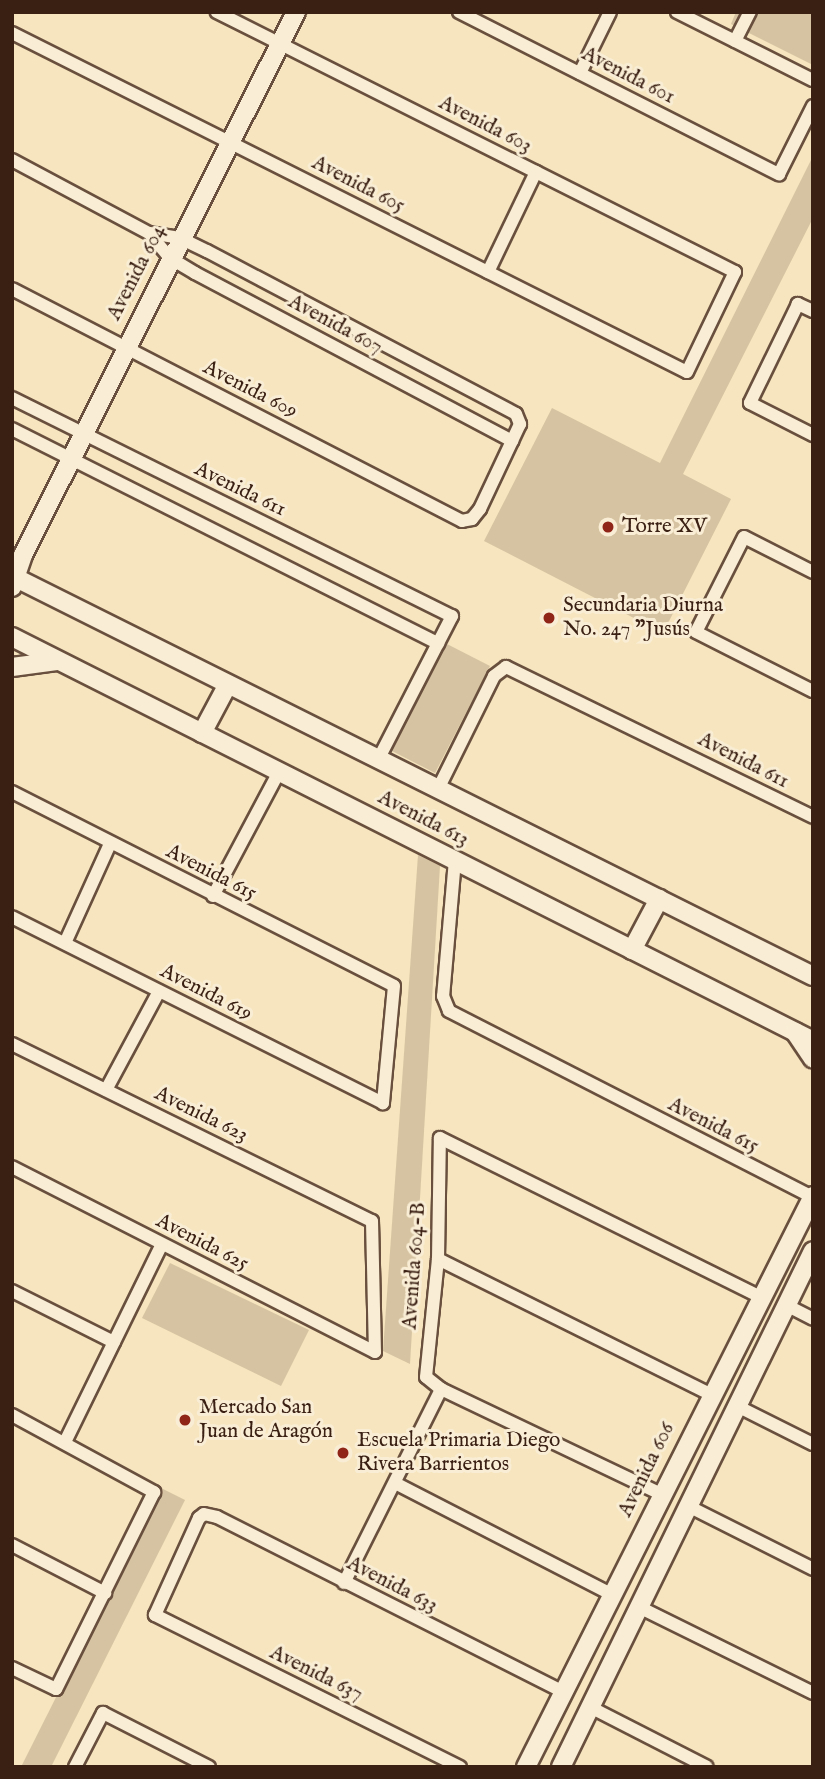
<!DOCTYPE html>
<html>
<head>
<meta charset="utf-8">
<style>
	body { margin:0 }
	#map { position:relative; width:825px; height:1779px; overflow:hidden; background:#f6e5be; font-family:"IM FELL English",serif }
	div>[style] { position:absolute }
	.green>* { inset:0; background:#d6c3a1 }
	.roads { filter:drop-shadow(2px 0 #69503e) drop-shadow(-2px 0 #69503e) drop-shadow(0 2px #69503e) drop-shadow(0 -2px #69503e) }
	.street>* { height:12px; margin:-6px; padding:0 6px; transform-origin:6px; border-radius:6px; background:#f9eed5 }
	.secondary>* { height:18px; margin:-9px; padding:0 9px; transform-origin:9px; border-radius:9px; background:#f9eed5 }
	.dots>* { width:19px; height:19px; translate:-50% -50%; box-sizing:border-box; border:4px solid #f9eed5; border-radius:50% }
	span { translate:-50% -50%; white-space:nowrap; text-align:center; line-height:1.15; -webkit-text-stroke:6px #f9eed5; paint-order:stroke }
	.street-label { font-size:21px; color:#3a1f13 }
	.poi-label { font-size:21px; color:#3a1f13 }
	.left { translate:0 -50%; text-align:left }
	.frame { position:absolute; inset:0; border:14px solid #3a1f13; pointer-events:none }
</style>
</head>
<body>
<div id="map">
	<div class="green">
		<i style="clip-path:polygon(736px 12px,813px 12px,813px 65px,731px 24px)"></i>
		<i style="clip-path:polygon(813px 156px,813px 218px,683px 474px,731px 499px,663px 633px,484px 541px,552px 408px,660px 463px)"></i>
		<i style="clip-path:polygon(445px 643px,490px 666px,435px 773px,390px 750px)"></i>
		<i style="clip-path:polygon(418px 855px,440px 866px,410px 1364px,383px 1351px)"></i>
		<i style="clip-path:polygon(170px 1263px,309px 1330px,281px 1386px,142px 1318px)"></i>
		<i style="clip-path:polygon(161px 1488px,185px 1500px,51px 1767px,21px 1767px)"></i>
	</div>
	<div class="roads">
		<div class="street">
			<i style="left:459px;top:12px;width:359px;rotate:26.9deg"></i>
			<i style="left:779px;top:174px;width:76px;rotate:-63.4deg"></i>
			<i style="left:677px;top:12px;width:152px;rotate:26.6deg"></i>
			<i style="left:12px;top:33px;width:755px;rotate:26.67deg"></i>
			<i style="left:687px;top:372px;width:111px;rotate:-64.4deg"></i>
			<i style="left:735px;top:272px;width:580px;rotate:-153.35deg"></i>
			<i style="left:735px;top:41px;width:33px;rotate:-63deg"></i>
			<i style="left:580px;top:73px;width:68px;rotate:-63.8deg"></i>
			<i style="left:12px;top:160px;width:155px;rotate:28.1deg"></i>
			<i style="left:149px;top:233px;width:31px;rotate:9deg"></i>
			<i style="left:180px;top:238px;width:30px;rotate:26deg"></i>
			<i style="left:207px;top:251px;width:349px;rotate:27.8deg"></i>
			<i style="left:516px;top:414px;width:11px;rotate:68deg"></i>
			<i style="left:520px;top:424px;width:94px;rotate:115.2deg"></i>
			<i style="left:480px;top:509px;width:13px;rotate:129deg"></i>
			<i style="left:472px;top:519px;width:10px;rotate:169deg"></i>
			<i style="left:462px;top:521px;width:506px;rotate:-152.73deg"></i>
			<i style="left:149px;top:233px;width:33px;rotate:50deg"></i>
			<i style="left:170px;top:258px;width:29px;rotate:31deg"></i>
			<i style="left:195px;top:273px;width:359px;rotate:27.9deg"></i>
			<i style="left:488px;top:272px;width:111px;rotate:-64.4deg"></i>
			<i style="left:813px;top:311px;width:17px;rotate:-155deg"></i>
			<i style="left:798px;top:304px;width:110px;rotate:115.9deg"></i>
			<i style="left:750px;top:403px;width:71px;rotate:26.9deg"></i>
			<i style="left:12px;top:398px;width:491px;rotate:26.4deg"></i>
			<i style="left:452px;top:616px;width:160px;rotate:117.2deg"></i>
			<i style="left:12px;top:429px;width:477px;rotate:26.7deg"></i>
			<i style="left:813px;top:572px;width:77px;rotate:-153.1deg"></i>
			<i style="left:744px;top:537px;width:106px;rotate:116.8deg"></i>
			<i style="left:696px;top:632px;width:131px;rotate:26.8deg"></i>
			<i style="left:438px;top:789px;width:126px;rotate:-63.6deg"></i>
			<i style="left:494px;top:676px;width:15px;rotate:-37deg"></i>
			<i style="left:506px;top:667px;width:342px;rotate:26deg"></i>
			<i style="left:12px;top:792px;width:428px;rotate:26.9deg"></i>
			<i style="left:394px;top:986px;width:118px;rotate:95.4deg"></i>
			<i style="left:383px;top:1103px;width:415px;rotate:-153.4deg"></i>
			<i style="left:455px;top:860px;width:137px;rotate:95deg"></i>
			<i style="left:443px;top:996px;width:16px;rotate:68deg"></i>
			<i style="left:449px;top:1011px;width:408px;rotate:27.1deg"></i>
			<i style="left:213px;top:896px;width:140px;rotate:-62deg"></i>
			<i style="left:65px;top:943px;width:109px;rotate:-65.6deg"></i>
			<i style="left:12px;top:1044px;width:401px;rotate:26.2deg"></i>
			<i style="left:372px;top:1221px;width:131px;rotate:88.7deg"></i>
			<i style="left:375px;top:1352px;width:407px;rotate:-153deg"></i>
			<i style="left:106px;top:1090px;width:112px;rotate:-61.8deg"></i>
			<i style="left:438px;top:1259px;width:304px;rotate:26.4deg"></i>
			<i style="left:12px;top:1291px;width:114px;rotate:26.6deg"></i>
			<i style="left:786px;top:1305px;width:30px;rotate:27deg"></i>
			<i style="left:737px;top:1406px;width:85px;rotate:26.6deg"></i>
			<i style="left:12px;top:1415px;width:162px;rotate:28.5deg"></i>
			<i style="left:154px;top:1492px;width:220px;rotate:116.4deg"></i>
			<i style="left:56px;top:1689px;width:49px;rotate:-154.5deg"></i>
			<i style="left:65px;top:1442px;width:220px;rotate:-63.9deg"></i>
			<i style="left:395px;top:1483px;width:243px;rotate:27.2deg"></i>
			<i style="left:661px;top:1494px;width:244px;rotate:-154.5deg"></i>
			<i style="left:441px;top:1389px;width:19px;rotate:-141deg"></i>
			<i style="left:426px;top:1377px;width:119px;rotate:-84.2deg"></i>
			<i style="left:438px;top:1259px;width:121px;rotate:-89.1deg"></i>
			<i style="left:440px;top:1138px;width:360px;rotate:26.4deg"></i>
			<i style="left:688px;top:1506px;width:140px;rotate:26.7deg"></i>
			<i style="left:12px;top:1545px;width:105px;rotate:27.3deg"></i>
			<i style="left:344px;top:1583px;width:217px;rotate:-63.4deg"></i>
			<i style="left:639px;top:1607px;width:194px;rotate:26.3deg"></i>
			<i style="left:590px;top:1707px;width:131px;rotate:27.1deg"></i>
			<i style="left:75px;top:1767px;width:61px;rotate:-62.6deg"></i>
			<i style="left:103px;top:1713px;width:119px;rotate:27deg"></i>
			<i style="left:460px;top:1767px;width:341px;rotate:-153.5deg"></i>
			<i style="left:155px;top:1615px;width:107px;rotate:-65.6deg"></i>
			<i style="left:199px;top:1518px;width:6px;rotate:-39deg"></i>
			<i style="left:204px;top:1514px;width:13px;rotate:13deg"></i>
			<i style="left:217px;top:1517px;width:388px;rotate:26.8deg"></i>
		</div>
		<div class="secondary">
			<i style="left:12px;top:576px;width:895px;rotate:26.54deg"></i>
			<i style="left:12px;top:587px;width:34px;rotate:-71deg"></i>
			<i style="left:23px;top:555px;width:608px;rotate:-63.31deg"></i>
			<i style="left:12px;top:637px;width:897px;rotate:26.76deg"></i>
			<i style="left:12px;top:667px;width:45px;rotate:-7.6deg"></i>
			<i style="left:202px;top:733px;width:55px;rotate:-62deg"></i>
			<i style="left:632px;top:950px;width:58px;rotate:-62.1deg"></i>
			<i style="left:795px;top:1032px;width:32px;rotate:56deg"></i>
			<i style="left:526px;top:1767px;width:639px;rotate:-63.31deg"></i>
			<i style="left:561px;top:1767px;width:574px;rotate:-63.97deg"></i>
		</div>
	</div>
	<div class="dots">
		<i style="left:608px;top:527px;background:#8f2418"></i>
		<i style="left:549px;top:618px;background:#8f2418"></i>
		<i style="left:185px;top:1420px;background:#8f2418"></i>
		<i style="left:343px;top:1453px;background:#8f2418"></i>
	</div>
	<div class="street-label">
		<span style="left:628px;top:76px;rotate:27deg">Avenida 601</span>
		<span style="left:485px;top:125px;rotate:27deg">Avenida 603</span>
		<span style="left:358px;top:185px;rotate:27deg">Avenida 605</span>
		<span style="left:137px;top:273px;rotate:-63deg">Avenida 604</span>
		<span style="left:335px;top:325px;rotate:28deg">Avenida 607</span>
		<span style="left:250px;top:390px;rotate:27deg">Avenida 609</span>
		<span style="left:240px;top:490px;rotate:26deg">Avenida 611</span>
		<span style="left:743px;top:761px;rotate:27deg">Avenida 611</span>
		<span style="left:423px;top:819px;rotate:27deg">Avenida 613</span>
		<span style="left:211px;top:873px;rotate:27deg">Avenida 615</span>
		<span style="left:206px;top:993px;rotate:27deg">Avenida 619</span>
		<span style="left:201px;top:1115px;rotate:26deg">Avenida 623</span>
		<span style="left:713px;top:1126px;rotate:27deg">Avenida 615</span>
		<span style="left:202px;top:1243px;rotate:27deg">Avenida 625</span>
		<span style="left:415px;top:1266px;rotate:-86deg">Avenida 604-B</span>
		<span style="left:647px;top:1470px;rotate:-64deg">Avenida 606</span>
		<span style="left:392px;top:1585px;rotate:27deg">Avenida 633</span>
		<span style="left:316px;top:1674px;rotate:26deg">Avenida 637</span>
	</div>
	<div class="poi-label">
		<span class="left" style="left:622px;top:527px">Torre XV</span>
		<span class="left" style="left:563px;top:618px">Secundaria Diurna<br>No. 247 "Jusús</span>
		<span class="left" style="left:199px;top:1420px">Mercado San<br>Juan de Aragón</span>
		<span class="left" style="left:357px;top:1453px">Escuela Primaria Diego<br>Rivera Barrientos</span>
	</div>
	<div class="frame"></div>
</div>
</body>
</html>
